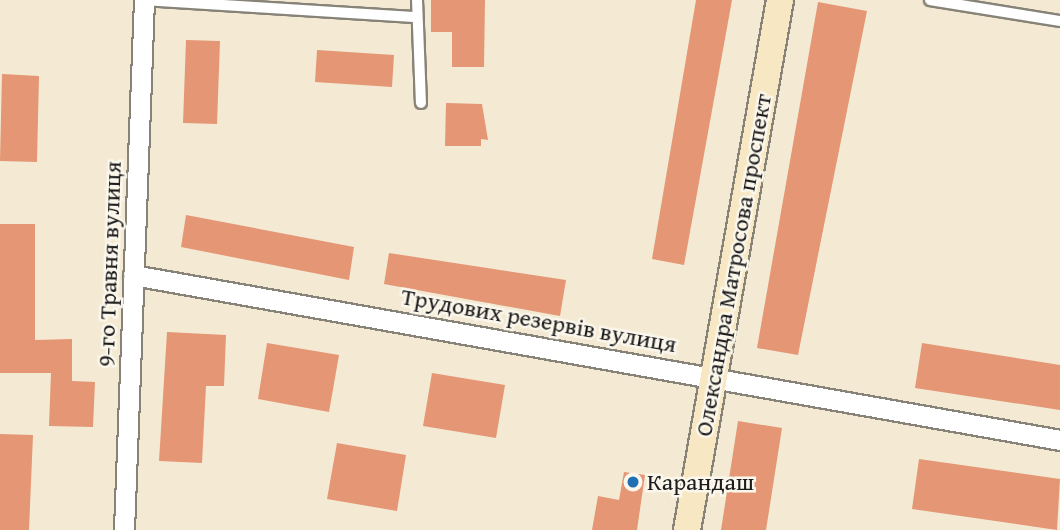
<!DOCTYPE html>
<html>
<head>
<meta charset="utf-8">
<style>
	body { margin:0 }
	#map { position:relative; width:1060px; height:530px; overflow:hidden; background:#f4ead4; font-family:"Gentium Book Plus",serif }
	div>[style] { position:absolute }
	.building>* { inset:0; background:#e49675 }
	.roads { filter:drop-shadow(2px 0 #888378) drop-shadow(-2px 0 #888378) drop-shadow(0 2px #888378) drop-shadow(0 -2px #888378) }
	.service>* { height:10px; margin:-5px; padding:0 5px; transform-origin:5px; border-radius:5px; background:#fff }
	.minor>* { height:19px; margin:-9.5px; padding:0 9.5px; transform-origin:9.5px; border-radius:9.5px; background:#fff }
	.secondary>* { height:26px; margin:-13px; padding:0 13px; transform-origin:13px; border-radius:13px; background:#f7e8c3 }
	.dots>* { width:19px; height:19px; translate:-50% -50%; box-sizing:border-box; border:4px solid #fbf7ec; border-radius:50% }
	span { translate:-50% -50%; white-space:nowrap; text-align:center; line-height:1.15; -webkit-text-stroke:5px #fbf7ec; paint-order:stroke }
	.street-label { font-size:24px; color:#1c1c1c }
	.poi-label { font-size:24px; color:#1c1c1c }
	.left { translate:0 -50%; text-align:left }
</style>
</head>
<body>
<div id="map">
	<div class="building">
		<i style="clip-path:polygon(431px 0,485px 0,484px 67px,452px 67px,452px 32px,431px 32px)"></i>
		<i style="clip-path:polygon(696px 0,732px 0,684px 265px,652px 259px)"></i>
		<i style="clip-path:polygon(818px 2px,867px 11px,798px 355px,757px 348px)"></i>
		<i style="clip-path:polygon(186px 40px,220px 41px,217px 124px,183px 123px)"></i>
		<i style="clip-path:polygon(317px 50px,394px 55px,392px 87px,315px 82px)"></i>
		<i style="clip-path:polygon(2px 74px,39px 76px,37px 162px,0 161px)"></i>
		<i style="clip-path:polygon(446px 103px,482px 104px,488px 140px,481px 139px,481px 146px,445px 146px)"></i>
		<i style="clip-path:polygon(186px 215px,354px 247px,349px 280px,181px 247px)"></i>
		<i style="clip-path:polygon(0 224px,35px 224px,35px 340px,72px 339px,72px 381px,95px 382px,93px 427px,49px 426px,51px 373px,0 373px)"></i>
		<i style="clip-path:polygon(389px 253px,566px 280px,560px 316px,384px 284px)"></i>
		<i style="clip-path:polygon(167px 332px,226px 335px,224px 386px,206px 386px,202px 463px,159px 461px)"></i>
		<i style="clip-path:polygon(267px 343px,339px 355px,329px 412px,258px 399px)"></i>
		<i style="clip-path:polygon(922px 343px,1060px 365px,1060px 410px,915px 388px)"></i>
		<i style="clip-path:polygon(432px 373px,505px 385px,496px 438px,423px 426px)"></i>
		<i style="clip-path:polygon(738px 421px,782px 428px,766px 530px,721px 530px)"></i>
		<i style="clip-path:polygon(0 434px,33px 435px,29px 530px,0 530px)"></i>
		<i style="clip-path:polygon(337px 443px,406px 455px,397px 511px,327px 499px)"></i>
		<i style="clip-path:polygon(919px 459px,1060px 479px,1057px 530px,912px 509px)"></i>
		<i style="clip-path:polygon(624px 472px,645px 475px,637px 530px,592px 530px,598px 496px,619px 500px)"></i>
	</div>
	<div class="roads">
		<div class="service">
			<i style="left:144px;top:0;width:273px;rotate:3.6deg"></i>
			<i style="left:417px;top:0;width:103px;rotate:87.8deg"></i>
			<i style="left:930px;top:0;width:132px;rotate:9.2deg"></i>
		</div>
		<div class="minor">
			<i style="left:133px;top:275px;width:942px;rotate:10.09deg"></i>
			<i style="left:124px;top:530px;width:530px;rotate:-87.84deg"></i>
		</div>
		<div class="secondary">
			<i style="left:687px;top:530px;width:538px;rotate:-80.05deg"></i>
		</div>
	</div>
	<div class="dots">
		<i style="left:633px;top:482px;background:#1f6fb2"></i>
	</div>
	<div class="street-label">
		<span style="left:109px;top:264px;rotate:-88deg">9-го Травня вулиця</span>
		<span style="left:733px;top:265px;rotate:-80deg">Олександра Матросова проспект</span>
		<span style="left:539px;top:320px;rotate:10deg">Трудових резервів вулиця</span>
	</div>
	<div class="poi-label">
		<span class="left" style="left:647px;top:482px">Карандаш</span>
	</div>
</div>
</body>
</html>
